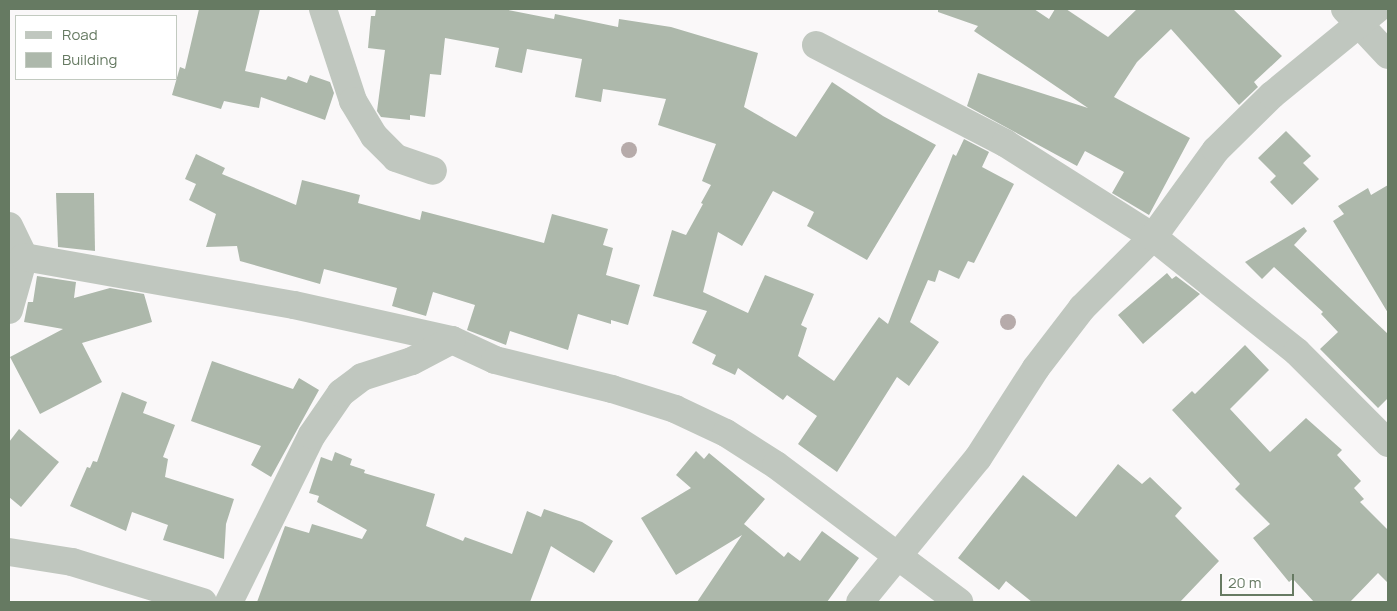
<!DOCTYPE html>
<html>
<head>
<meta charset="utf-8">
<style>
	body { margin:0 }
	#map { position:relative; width:1397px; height:611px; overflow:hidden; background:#faf8f9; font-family:Manrope,sans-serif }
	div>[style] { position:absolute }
	.building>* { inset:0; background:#adb8ab }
	.minor>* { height:28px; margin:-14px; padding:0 14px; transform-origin:14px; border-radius:14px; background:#c0c7bf }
	.trees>* { width:16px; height:16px; margin:-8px; border-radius:50%; background:#b6abaa }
	span { translate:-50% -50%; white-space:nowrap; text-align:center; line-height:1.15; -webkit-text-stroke:5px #fff; paint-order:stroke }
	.frame { position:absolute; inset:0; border:10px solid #667a62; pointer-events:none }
	.legend { position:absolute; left:15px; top:15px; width:162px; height:65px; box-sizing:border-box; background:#fff; border:1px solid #c2cac0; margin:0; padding:6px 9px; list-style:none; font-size:15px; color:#667a62 }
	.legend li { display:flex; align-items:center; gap:10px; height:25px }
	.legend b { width:25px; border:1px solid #c2cac0 }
	.scale { position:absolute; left:1220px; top:574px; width:74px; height:22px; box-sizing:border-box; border:2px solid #667a62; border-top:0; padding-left:6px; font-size:15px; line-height:18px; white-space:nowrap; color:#667a62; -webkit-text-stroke:4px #fff; paint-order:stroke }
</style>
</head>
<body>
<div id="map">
	<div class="building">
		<i style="clip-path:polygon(199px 9px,260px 9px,245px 71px,286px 80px,288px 76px,307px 83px,310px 75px,330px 82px,334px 93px,325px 120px,261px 97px,259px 108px,224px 101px,221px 109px,172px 95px,180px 67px,185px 69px)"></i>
		<i style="clip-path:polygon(376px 9px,503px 9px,554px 19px,555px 14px,618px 27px,619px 19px,671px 27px,758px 53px,744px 107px,796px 137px,832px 82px,883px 116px,936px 145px,867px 260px,807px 226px,814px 212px,773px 191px,742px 246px,718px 232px,703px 292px,748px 313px,765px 275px,814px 294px,801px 325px,807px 328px,798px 356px,834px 381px,879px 317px,888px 324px,953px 154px,956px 156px,964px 139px,989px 152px,982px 167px,1014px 184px,974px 263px,968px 261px,959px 279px,939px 270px,935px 282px,928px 280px,910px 322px,939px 342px,909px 386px,897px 377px,837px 472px,798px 444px,817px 416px,787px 395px,783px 400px,738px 368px,735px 375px,712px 364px,716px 355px,692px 343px,707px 311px,653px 296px,672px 230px,686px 235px,703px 204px,701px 203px,711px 185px,702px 181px,716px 144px,658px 125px,666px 99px,603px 89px,601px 102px,575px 97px,582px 59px,527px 49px,522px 73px,495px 67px,499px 48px,445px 38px,441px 75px,430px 74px,425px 117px,410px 115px,410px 120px,381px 117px,377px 111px,385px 50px,368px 48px,371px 16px,375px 16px)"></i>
		<i style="clip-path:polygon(938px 9px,1034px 9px,1049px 19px,1055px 9px,1066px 9px,1108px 37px,1137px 9px,1233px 9px,1282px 56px,1254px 82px,1258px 87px,1239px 105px,1171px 29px,1137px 62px,1114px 97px,1190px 138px,1149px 215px,1112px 193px,1124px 172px,1085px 151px,1077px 166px,967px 106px,978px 73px,1088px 108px,974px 31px,978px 26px,938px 12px)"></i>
		<i style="clip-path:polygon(1286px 131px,1311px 156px,1303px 163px,1319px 179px,1292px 205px,1270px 182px,1276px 176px,1258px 158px)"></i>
		<i style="clip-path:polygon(196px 154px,225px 168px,222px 174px,296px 205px,302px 180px,360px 195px,358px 203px,420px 220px,422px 211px,544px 243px,552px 214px,608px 229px,603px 245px,613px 248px,606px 275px,640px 285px,628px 325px,611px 320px,611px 324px,578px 314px,568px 350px,510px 331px,506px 345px,467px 330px,475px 305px,433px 292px,426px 316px,392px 306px,397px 288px,324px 269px,320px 284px,240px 261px,237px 246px,206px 247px,216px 214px,189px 200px,196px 184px,185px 179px)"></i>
		<i style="clip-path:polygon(1388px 185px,1388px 313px,1333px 221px,1344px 214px,1338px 206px,1368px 188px,1371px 195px)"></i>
		<i style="clip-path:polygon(56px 193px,94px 193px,95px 251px,58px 247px)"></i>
		<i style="clip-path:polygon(1304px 227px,1307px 231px,1294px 245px,1388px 334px,1388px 398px,1378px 408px,1320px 349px,1338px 332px,1321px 314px,1323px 312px,1274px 267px,1262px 279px,1245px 262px)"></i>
		<i style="clip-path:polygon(1167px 273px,1172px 279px,1176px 276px,1200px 294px,1143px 344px,1118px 315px)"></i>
		<i style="clip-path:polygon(37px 276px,76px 282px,74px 298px,110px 288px,144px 294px,152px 322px,82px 343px,102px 382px,40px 414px,10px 357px,63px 329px,24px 322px,28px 302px,33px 302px)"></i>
		<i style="clip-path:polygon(1245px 345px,1269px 370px,1230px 409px,1270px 452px,1306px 418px,1342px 450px,1337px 455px,1361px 481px,1354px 488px,1364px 499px,1360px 502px,1388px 530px,1388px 583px,1378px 573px,1350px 602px,1314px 602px,1293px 579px,1289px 582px,1253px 538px,1270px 524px,1235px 489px,1240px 484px,1172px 410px,1192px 391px,1195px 394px)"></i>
		<i style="clip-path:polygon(212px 361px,293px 389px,299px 378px,319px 390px,271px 477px,251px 465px,261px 446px,191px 421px)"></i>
		<i style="clip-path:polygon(122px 392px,147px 402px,143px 413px,175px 425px,163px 457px,168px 459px,165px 477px,234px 499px,226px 524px,224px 559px,163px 540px,168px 525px,132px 512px,126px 531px,70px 506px,87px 467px,90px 468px,93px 461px,97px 462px)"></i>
		<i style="clip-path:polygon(19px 429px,59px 462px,21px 507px,9px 497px,9px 442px)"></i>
		<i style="clip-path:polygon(696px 451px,704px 459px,709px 453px,765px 499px,744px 524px,784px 557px,788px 552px,800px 561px,822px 531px,859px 558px,827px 602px,697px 602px,742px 535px,676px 575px,641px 518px,691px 488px,676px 475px)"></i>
		<i style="clip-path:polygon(335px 452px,352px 459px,350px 465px,365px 470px,364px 473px,435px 494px,426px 526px,463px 541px,465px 537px,512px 554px,527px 511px,541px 517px,544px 509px,582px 522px,613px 541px,594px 573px,551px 546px,530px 602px,257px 602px,285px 526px,309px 533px,312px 524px,362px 539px,367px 530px,317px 502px,319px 496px,309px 493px,321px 457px,332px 461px)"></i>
		<i style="clip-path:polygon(1118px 464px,1142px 484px,1150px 477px,1182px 508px,1175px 516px,1219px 561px,1180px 602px,1032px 602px,1006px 581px,999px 590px,958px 558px,1023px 475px,1076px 517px)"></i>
	</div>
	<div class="minor">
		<i style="left:323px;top:9px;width:97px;rotate:71.9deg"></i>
		<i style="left:353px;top:101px;width:41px;rotate:59deg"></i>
		<i style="left:374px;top:136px;width:31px;rotate:45deg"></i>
		<i style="left:396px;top:158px;width:39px;rotate:19deg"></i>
		<i style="left:1345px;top:9px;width:63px;rotate:46.9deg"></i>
		<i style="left:816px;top:45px;width:213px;rotate:27.4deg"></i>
		<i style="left:1005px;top:143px;width:175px;rotate:32.4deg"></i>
		<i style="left:1153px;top:237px;width:184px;rotate:38.6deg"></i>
		<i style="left:1297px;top:352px;width:129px;rotate:45deg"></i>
		<i style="left:9px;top:226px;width:34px;rotate:64deg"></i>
		<i style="left:24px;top:257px;width:55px;rotate:105.8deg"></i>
		<i style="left:24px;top:257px;width:274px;rotate:10.1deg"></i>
		<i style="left:294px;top:305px;width:162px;rotate:12.5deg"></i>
		<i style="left:452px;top:340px;width:47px;rotate:24.9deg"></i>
		<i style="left:495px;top:360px;width:121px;rotate:13.9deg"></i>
		<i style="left:612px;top:389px;width:66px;rotate:17.6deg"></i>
		<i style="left:675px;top:409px;width:56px;rotate:25.2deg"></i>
		<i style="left:726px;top:433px;width:59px;rotate:32.6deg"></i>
		<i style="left:776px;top:465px;width:229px;rotate:36.8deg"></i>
		<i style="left:9px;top:552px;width:64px;rotate:9deg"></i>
		<i style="left:72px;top:562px;width:137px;rotate:17deg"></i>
		<i style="left:229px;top:602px;width:186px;rotate:-63.6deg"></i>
		<i style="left:312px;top:435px;width:51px;rotate:-55.4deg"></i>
		<i style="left:341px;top:393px;width:26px;rotate:-37deg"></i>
		<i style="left:362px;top:377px;width:52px;rotate:-17.7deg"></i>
		<i style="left:412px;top:361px;width:45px;rotate:-27.7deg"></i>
		<i style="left:860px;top:602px;width:186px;rotate:-50.7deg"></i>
		<i style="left:978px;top:458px;width:107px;rotate:-57.2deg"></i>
		<i style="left:1036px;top:368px;width:76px;rotate:-52.5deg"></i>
		<i style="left:1082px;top:308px;width:100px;rotate:-45deg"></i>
		<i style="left:1153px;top:237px;width:107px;rotate:-54.1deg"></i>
		<i style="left:1216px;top:150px;width:78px;rotate:-44.5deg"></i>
		<i style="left:1272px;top:95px;width:136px;rotate:-39.3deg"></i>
	</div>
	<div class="trees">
		<i style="left:629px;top:150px"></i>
		<i style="left:1008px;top:322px"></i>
	</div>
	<div class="frame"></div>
	<ul class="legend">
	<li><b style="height:6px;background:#c0c7bf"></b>Road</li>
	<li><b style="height:14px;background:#adb8ab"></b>Building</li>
	</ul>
	<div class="scale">20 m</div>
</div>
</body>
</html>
